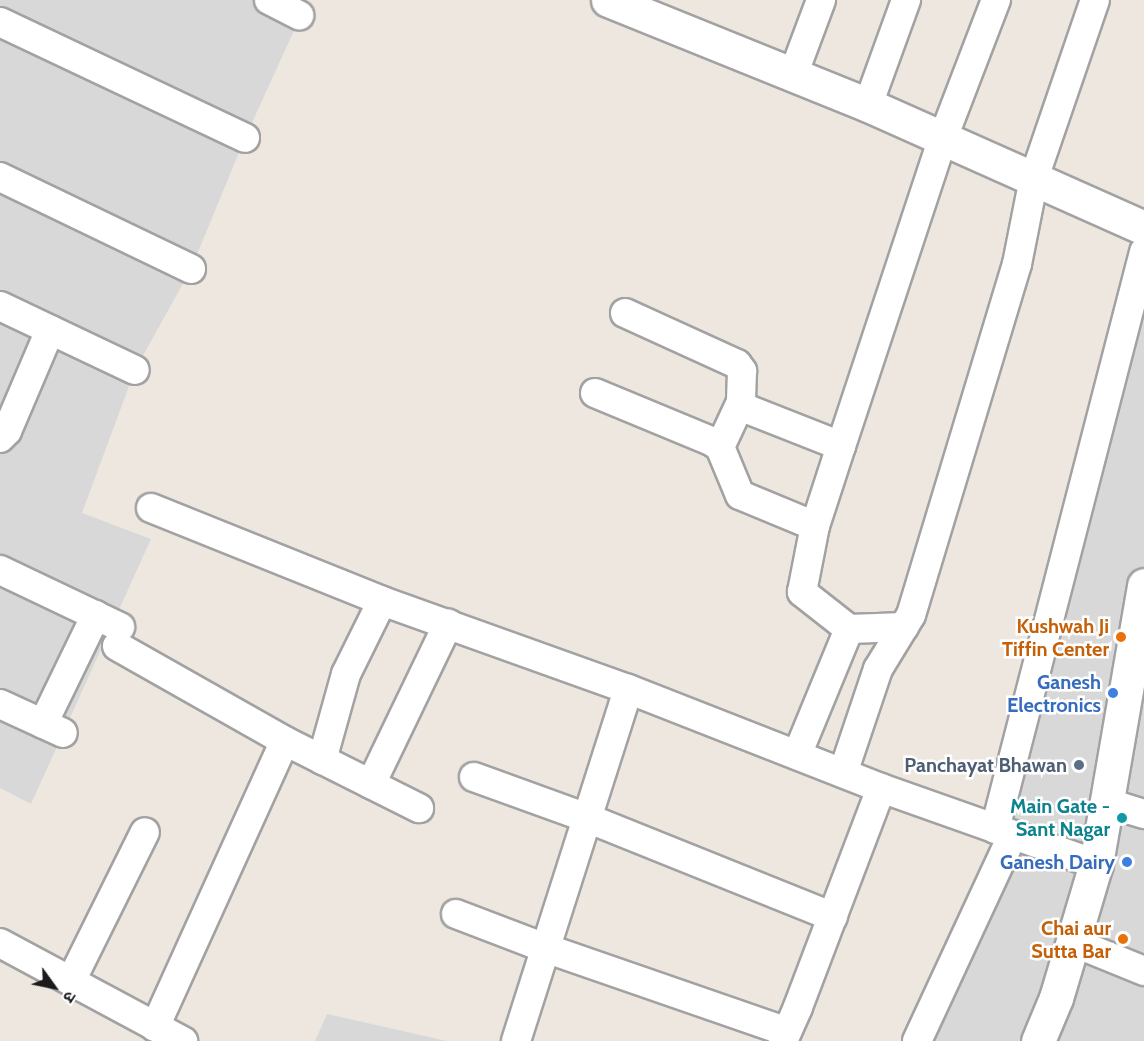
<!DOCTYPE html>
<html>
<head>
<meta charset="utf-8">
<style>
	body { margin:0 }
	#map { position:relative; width:1144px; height:1041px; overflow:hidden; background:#ede7e0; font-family:Cabin,"Noto Sans Devanagari",sans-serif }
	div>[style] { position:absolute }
	.residential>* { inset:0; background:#d9d8d8 }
	.roads { filter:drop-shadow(2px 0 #a2a2a2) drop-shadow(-2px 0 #a2a2a2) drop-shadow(0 2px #a2a2a2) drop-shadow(0 -2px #a2a2a2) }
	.minor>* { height:28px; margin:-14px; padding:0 14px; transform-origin:14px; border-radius:14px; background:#fff }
	.tertiary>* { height:33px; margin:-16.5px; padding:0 16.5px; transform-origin:16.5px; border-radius:16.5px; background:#fff }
	.dots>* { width:16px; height:16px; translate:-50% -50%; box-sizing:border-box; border:3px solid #fff; border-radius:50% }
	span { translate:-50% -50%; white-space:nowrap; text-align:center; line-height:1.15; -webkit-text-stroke:5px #fff; paint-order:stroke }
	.food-label { font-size:20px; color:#c56008; font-weight:700 }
	.right { translate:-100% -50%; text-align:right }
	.shop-label { font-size:20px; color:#366cbe; font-weight:700 }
	.service-label { font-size:20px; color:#4e5e75; font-weight:700 }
	.culture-label { font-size:20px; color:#0d838f; font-weight:700 }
	.north { position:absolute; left:24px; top:957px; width:60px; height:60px; -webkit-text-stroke:4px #fff; paint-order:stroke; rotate:123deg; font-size:16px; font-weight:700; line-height:24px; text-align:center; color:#1b1b1b }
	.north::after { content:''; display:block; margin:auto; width:21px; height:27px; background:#1b1b1b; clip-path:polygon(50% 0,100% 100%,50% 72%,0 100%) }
</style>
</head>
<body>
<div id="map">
	<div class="residential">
		<i style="clip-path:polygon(0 0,308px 0,245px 138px,191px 269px,135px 370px,82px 513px,151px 539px,31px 804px,0 788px)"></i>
		<i style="clip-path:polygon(1144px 228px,1144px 1041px,914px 1041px,1011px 836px,995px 829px)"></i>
		<i style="clip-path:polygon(327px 1014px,447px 1041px,315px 1041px)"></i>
	</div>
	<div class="roads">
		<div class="minor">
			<i style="left:269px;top:0;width:34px;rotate:27deg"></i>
			<i style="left:0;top:22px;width:271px;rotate:25.3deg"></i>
			<i style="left:793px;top:75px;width:80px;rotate:-69.5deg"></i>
			<i style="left:868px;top:105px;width:112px;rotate:-70.1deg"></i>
			<i style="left:0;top:177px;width:212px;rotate:25.7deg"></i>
			<i style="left:0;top:306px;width:149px;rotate:25.4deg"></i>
			<i style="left:625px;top:313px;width:123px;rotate:24.5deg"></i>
			<i style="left:737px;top:364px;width:9px;rotate:54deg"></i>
			<i style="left:742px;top:371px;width:31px;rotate:92deg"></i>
			<i style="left:741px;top:402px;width:9px;rotate:49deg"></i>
			<i style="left:747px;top:409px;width:101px;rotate:21.5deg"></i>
			<i style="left:595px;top:393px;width:126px;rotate:22.5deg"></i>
			<i style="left:711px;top:441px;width:11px;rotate:34deg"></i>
			<i style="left:720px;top:447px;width:52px;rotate:67.4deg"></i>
			<i style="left:740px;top:495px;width:81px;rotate:22.5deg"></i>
			<i style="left:0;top:438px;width:10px;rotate:-45deg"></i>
			<i style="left:7px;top:431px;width:110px;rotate:-66.9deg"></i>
			<i style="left:720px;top:447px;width:50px;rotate:-65deg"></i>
			<i style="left:151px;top:508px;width:249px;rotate:21.9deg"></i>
			<i style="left:382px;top:601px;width:261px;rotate:19.7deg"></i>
			<i style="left:0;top:570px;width:133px;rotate:25.4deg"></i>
			<i style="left:904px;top:627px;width:55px;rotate:177.9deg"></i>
			<i style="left:849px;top:629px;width:60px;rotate:-141.8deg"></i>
			<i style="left:802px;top:592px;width:67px;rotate:-78.9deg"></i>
			<i style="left:815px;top:526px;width:84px;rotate:-72deg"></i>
			<i style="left:841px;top:446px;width:324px;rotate:-71.7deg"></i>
			<i style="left:943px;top:138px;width:148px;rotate:-69deg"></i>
			<i style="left:117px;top:646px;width:193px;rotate:29.5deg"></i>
			<i style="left:285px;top:741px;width:150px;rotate:26.6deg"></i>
			<i style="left:0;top:704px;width:69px;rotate:24.7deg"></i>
			<i style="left:43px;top:724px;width:121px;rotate:-64.1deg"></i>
			<i style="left:797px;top:755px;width:136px;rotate:-67.6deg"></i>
			<i style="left:322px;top:760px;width:89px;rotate:-74.4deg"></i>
			<i style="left:346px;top:674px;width:81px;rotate:-63.7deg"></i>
			<i style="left:843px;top:773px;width:110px;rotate:-71.4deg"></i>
			<i style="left:878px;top:669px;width:63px;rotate:-58.6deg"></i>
			<i style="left:911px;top:615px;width:367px;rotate:-73.2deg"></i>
			<i style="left:1017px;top:264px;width:88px;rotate:-78.8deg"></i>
			<i style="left:1034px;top:178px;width:188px;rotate:-71.1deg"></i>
			<i style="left:474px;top:777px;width:120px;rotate:19.9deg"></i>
			<i style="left:587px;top:818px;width:265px;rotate:21.9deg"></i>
			<i style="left:371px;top:784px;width:178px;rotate:-64.3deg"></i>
			<i style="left:1108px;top:803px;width:38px;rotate:17deg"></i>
			<i style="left:995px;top:829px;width:596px;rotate:-75.52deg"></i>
			<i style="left:456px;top:914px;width:95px;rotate:20.9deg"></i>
			<i style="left:545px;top:948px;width:256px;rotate:19.1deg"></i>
			<i style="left:1073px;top:942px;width:77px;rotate:22.2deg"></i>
			<i style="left:0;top:943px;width:208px;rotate:28.2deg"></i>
			<i style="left:71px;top:981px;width:166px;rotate:-63.6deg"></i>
			<i style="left:155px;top:1027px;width:314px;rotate:-65.6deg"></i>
			<i style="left:516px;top:1041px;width:369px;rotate:-72.3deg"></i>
			<i style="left:628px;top:689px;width:272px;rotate:21.4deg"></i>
			<i style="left:881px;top:788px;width:228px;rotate:19.5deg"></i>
			<i style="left:783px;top:1041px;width:37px;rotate:-66deg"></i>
			<i style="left:798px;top:1007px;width:234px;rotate:-69.2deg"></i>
			<i style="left:917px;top:1041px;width:226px;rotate:-65.1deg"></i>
		</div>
		<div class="tertiary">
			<i style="left:608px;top:0;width:280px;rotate:22deg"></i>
			<i style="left:868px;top:105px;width:302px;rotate:24deg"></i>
			<i style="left:1038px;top:1041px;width:47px;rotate:-67.3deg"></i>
			<i style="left:1056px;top:998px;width:140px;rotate:-73.4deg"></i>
			<i style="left:1096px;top:864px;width:283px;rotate:-80.2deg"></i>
		</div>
	</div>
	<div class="dots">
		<i style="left:1121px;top:637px;background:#e8710a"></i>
		<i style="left:1113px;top:693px;background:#3f7fe0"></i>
		<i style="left:1079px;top:765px;background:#5c6f8a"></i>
		<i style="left:1122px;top:818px;background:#0f9aa8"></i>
		<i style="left:1127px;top:862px;background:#3f7fe0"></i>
		<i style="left:1123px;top:939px;background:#e8710a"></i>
	</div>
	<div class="food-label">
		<span class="right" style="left:1109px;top:638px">Kushwah Ji<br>Tiffin Center</span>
		<span class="right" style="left:1111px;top:940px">Chai aur<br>Sutta Bar</span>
	</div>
	<div class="shop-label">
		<span class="right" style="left:1101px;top:694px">Ganesh<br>Electronics</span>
		<span class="right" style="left:1115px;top:862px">Ganesh Dairy</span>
	</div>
	<div class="service-label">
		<span class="right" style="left:1067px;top:765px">Panchayat Bhawan</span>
	</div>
	<div class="culture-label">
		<span class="right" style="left:1110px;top:818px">Main Gate -<br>Sant Nagar</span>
	</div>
	<div class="north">उ</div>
</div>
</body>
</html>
